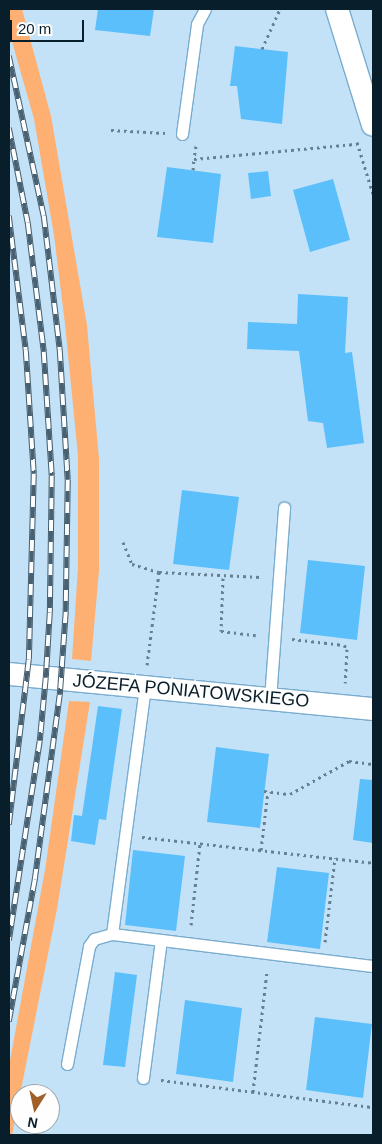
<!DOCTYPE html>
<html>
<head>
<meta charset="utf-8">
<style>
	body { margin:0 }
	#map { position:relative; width:382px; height:1144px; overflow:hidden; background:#c3e2f7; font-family:Helvetica,sans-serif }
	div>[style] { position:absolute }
	.green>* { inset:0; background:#feb073 }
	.building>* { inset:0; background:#5bbffb }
	.path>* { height:3px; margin-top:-1.5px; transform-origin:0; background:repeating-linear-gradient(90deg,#668091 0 2.5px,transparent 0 6.5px) }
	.roads { filter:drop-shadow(1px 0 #79acce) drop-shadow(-1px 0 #79acce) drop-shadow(0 1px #79acce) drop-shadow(0 -1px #79acce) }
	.service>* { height:11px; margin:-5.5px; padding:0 5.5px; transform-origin:5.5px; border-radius:5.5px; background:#fff }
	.minor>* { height:22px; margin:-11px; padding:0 11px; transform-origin:11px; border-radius:11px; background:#fff }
	.rail>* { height:5.5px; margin-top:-2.75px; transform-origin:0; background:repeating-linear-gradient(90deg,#fefefe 0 11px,#486070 0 22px); box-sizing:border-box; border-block:1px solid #486070 }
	span { translate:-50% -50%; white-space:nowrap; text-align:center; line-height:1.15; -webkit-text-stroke:4.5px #fefefe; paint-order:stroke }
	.street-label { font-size:18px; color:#091e2b }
	.frame { position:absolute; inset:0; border:10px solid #091e2b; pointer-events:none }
	.north { position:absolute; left:10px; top:1084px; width:50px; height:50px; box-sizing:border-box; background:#fefefe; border:1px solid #9ca4aa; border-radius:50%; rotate:190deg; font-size:14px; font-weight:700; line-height:20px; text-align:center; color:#091e2b }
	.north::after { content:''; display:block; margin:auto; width:18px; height:22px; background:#a06028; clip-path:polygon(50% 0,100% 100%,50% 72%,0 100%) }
	.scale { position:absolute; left:10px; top:20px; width:74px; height:22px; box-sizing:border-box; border:2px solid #091e2b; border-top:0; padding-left:6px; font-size:15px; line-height:18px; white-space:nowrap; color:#091e2b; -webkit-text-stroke:4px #fefefe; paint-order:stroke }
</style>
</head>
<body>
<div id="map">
	<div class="green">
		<i style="clip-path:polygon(9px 9px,22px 9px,51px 116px,87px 325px,99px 459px,99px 571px,91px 661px,72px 659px,78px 567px,78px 456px,65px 324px,54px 235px,34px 119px,9px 31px)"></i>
		<i style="clip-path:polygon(69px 701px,90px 702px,57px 909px,12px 1135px,9px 1135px,9px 1066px,45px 870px)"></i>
	</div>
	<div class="building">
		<i style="clip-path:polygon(98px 9px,154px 9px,150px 36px,95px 30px)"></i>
		<i style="clip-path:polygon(235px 46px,288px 52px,282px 124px,241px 119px,237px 86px,230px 86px)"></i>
		<i style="clip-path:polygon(167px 167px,221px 174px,213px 243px,157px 237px)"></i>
		<i style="clip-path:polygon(268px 171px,271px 196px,251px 199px,248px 173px)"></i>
		<i style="clip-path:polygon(333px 179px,350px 240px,310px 252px,293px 190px)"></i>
		<i style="clip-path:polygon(298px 294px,348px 297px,345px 353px,352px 352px,364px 443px,327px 448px,323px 423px,308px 421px,299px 351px,247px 349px,248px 322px,297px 324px)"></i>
		<i style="clip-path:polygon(182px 490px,239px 497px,229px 570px,173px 564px)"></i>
		<i style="clip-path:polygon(308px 560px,365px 566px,357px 640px,300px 633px)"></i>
		<i style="clip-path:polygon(98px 706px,122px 709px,106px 820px,99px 819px,95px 845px,71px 841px,74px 815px,82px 816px)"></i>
		<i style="clip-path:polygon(216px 747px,269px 754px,260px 828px,207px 822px)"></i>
		<i style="clip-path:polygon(360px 779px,373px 780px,373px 843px,353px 840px)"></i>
		<i style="clip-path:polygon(133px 850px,185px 856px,176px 931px,125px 925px)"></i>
		<i style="clip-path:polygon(277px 867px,329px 873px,320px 949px,267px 942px)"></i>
		<i style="clip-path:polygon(115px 972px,137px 975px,125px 1067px,103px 1065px)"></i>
		<i style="clip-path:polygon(185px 1000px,242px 1008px,233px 1082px,176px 1074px)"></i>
		<i style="clip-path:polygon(315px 1017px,372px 1024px,363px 1098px,306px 1090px)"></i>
	</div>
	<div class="path">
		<i style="left:262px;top:49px;width:44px;rotate:-65.8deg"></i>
		<i style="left:111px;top:130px;width:54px;rotate:3.2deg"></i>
		<i style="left:357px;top:142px;width:54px;rotate:72.9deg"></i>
		<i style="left:196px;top:146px;width:13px;rotate:99deg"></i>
		<i style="left:194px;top:159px;width:164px;rotate:-5.3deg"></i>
		<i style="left:193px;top:170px;width:11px;rotate:-85deg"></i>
		<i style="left:123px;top:542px;width:24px;rotate:68deg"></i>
		<i style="left:132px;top:564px;width:28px;rotate:17deg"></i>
		<i style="left:159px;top:572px;width:102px;rotate:2.8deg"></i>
		<i style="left:223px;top:578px;width:53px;rotate:92.2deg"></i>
		<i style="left:221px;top:631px;width:35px;rotate:7deg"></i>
		<i style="left:292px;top:639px;width:52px;rotate:6.6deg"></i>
		<i style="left:344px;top:645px;width:5px;rotate:53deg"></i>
		<i style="left:347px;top:649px;width:34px;rotate:93deg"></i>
		<i style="left:147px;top:665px;width:94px;rotate:-82.6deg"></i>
		<i style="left:264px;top:791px;width:26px;rotate:7deg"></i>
		<i style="left:290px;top:794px;width:68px;rotate:-29.2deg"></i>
		<i style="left:349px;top:761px;width:24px;rotate:7deg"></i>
		<i style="left:142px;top:837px;width:232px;rotate:6.4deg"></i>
		<i style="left:261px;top:850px;width:59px;rotate:-83.2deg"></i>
		<i style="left:191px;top:925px;width:82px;rotate:-83.7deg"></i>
		<i style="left:325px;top:942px;width:85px;rotate:-83.2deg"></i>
		<i style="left:161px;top:1080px;width:214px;rotate:7.3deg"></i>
		<i style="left:253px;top:1092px;width:122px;rotate:-83.4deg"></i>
	</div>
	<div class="roads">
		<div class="service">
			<i style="left:182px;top:134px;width:111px;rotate:-82.2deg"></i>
			<i style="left:197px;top:24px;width:17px;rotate:-62deg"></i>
			<i style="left:270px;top:699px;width:192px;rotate:-85.8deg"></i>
			<i style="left:112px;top:934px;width:249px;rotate:-82.4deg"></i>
			<i style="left:67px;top:1064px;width:120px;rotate:-79.4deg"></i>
			<i style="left:89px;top:946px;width:9px;rotate:-54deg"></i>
			<i style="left:94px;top:939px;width:19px;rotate:-16deg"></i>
			<i style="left:112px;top:934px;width:263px;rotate:7deg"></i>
			<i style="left:143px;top:1078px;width:139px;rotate:-82.6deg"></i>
		</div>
		<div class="minor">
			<i style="left:337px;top:9px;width:121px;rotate:72.8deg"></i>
			<i style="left:9px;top:674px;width:366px;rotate:5.5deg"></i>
		</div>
	</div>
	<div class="rail">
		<i style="left:9px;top:56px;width:164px;rotate:77.7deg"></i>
		<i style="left:44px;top:216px;width:135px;rotate:83.2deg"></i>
		<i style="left:60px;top:350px;width:130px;rotate:86.5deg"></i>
		<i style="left:68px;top:480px;width:132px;rotate:90.9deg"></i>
		<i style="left:66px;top:612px;width:83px;rotate:94.1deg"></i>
		<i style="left:60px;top:695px;width:187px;rotate:97.7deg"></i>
		<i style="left:35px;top:880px;width:144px;rotate:100.4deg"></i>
		<i style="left:9px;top:128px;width:97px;rotate:78.7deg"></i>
		<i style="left:28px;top:223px;width:130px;rotate:82.9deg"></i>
		<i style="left:44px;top:352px;width:124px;rotate:86.3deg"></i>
		<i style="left:52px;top:476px;width:137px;rotate:90.8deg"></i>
		<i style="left:50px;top:613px;width:65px;rotate:93.5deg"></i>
		<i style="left:46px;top:678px;width:63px;rotate:95.4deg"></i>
		<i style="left:40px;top:741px;width:202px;rotate:98.8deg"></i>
		<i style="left:9px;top:216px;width:135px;rotate:82.8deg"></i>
		<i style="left:26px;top:350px;width:124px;rotate:86.3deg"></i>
		<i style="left:34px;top:474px;width:186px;rotate:91.5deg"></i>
		<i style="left:29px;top:660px;width:166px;rotate:96.9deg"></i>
	</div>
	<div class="street-label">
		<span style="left:191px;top:691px;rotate:5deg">JÓZEFA PONIATOWSKIEGO</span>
	</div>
	<div class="frame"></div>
	<div class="north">N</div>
	<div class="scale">20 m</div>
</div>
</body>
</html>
